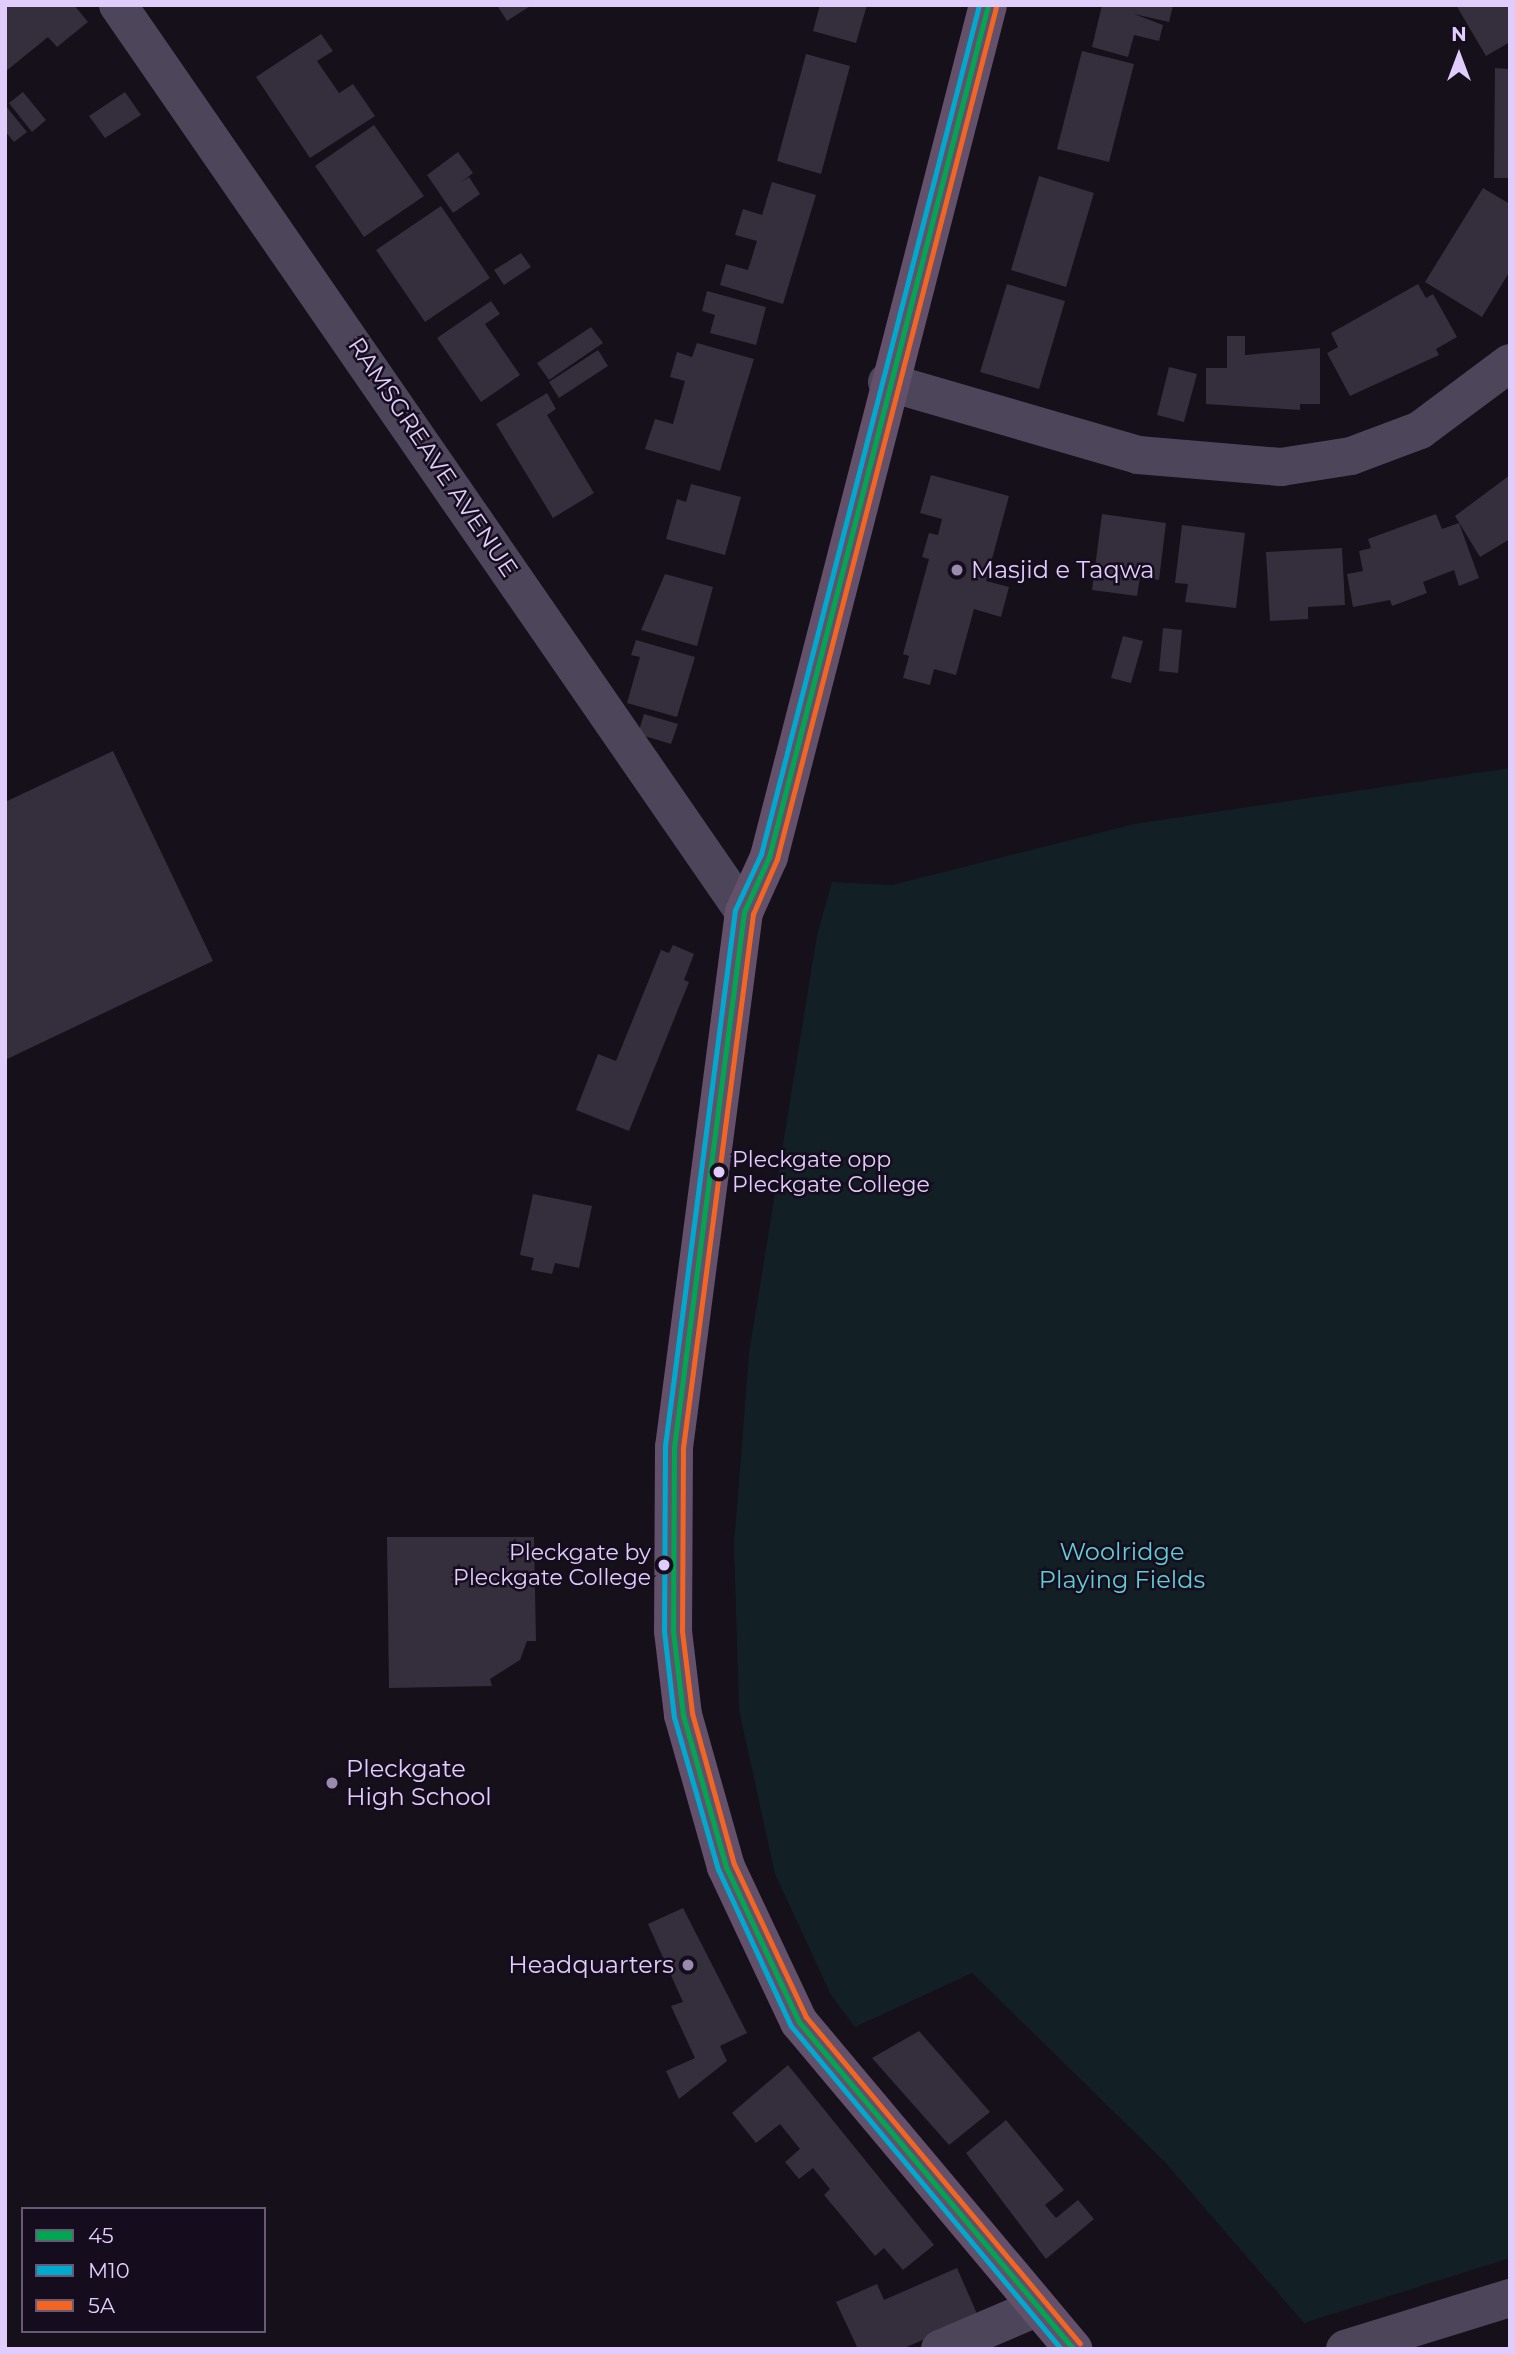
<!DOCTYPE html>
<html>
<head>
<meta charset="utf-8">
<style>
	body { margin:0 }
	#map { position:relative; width:1515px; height:2354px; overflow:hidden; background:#15101a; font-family:Montserrat,sans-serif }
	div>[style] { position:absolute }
	.green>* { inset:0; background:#121f25 }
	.building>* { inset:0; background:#352e3c }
	.minor>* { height:38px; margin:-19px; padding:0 19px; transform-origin:19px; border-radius:19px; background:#4d465a }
	.major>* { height:38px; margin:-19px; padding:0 19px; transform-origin:19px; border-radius:19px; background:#63506b }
	.bus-1>* { height:5px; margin:-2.5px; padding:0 2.5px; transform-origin:2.5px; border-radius:2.5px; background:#00a651 }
	.bus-2>* { height:5px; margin:-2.5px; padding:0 2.5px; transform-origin:2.5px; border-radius:2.5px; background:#00a9ce }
	.bus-3>* { height:5px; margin:-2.5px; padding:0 2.5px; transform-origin:2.5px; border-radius:2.5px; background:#f26522 }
	.dots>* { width:19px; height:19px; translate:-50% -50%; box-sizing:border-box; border:4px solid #150d1d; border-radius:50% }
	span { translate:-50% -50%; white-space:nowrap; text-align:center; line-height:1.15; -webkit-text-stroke:5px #150d1d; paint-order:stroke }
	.bus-label { font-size:22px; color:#e1cdfc }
	.left { translate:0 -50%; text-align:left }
	.right { translate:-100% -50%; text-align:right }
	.street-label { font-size:24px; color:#e1cdfc }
	.poi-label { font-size:24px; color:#e1cdfc }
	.park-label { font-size:24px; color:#5fced6 }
	.frame { position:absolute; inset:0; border:7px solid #e1cdfc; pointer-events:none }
	.legend { position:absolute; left:21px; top:2207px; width:245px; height:126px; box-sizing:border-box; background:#150d1d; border:2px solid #675a76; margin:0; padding:9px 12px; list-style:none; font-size:21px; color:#e1cdfc }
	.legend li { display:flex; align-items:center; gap:14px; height:35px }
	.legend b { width:35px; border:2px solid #675a76 }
	.north { position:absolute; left:1424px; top:21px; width:70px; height:70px; -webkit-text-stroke:5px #150d1d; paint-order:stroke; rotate:0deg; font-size:19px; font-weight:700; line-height:28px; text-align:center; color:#e1cdfc }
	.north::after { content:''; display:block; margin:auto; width:24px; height:32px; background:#e1cdfc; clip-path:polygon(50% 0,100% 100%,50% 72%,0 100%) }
</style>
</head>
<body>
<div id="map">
	<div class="green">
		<i style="clip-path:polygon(1510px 768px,1510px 2258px,1304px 2323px,1164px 2161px,972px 1973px,855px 2027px,831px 1995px,775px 1874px,739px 1710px,734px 1545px,749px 1353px,817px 935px,832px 882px,892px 885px,1134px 824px)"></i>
	</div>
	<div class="building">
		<i style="clip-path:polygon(5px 5px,74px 5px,88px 22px,57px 47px,48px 37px,5px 72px)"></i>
		<i style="clip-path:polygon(497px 5px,532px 5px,507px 21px)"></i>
		<i style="clip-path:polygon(820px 5px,867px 5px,856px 43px,813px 31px)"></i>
		<i style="clip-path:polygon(1102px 5px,1171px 5px,1173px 6px,1169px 22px,1134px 14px,1163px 25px,1159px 41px,1134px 35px,1128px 57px,1092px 47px)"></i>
		<i style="clip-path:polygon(1456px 5px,1510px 5px,1510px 42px,1486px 56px)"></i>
		<i style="clip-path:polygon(321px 34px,333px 51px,317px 61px,339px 93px,353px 84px,375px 116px,310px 158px,256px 77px)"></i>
		<i style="clip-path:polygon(1082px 51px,1134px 64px,1109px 162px,1057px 149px)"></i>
		<i style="clip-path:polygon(806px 54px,850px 66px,821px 174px,777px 161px)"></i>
		<i style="clip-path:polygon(1495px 68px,1510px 69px,1510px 178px,1494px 178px)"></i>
		<i style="clip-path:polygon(23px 92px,46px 120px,32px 132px,9px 103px)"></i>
		<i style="clip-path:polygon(125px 92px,141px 115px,105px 138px,89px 116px)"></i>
		<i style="clip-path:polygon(5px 105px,27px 132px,14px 142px,5px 131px)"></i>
		<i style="clip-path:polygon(374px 125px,424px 196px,364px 237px,315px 166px)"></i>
		<i style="clip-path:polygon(458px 152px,473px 173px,460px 183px,469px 177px,480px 194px,453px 213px,427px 175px)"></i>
		<i style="clip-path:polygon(1039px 176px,1094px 193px,1066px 287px,1011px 270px)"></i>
		<i style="clip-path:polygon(772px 182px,816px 195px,783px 304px,720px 285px,726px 264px,748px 270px,757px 241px,735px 235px,743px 209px,762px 215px)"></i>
		<i style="clip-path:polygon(1483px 188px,1510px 204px,1510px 271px,1482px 317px,1425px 282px)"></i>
		<i style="clip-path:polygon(441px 206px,490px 278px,425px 322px,376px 250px)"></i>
		<i style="clip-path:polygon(521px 253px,531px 267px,504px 285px,494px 270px)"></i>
		<i style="clip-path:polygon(1007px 284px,1065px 301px,1039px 389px,980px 372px)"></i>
		<i style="clip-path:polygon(1418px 284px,1426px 298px,1433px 294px,1457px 337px,1436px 349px,1439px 355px,1350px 396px,1327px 353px,1338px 347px,1331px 333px)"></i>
		<i style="clip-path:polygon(707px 291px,766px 307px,756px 345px,710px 333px,715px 315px,702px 311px)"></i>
		<i style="clip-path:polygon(491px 301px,500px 314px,485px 324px,520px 375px,481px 402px,437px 338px)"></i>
		<i style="clip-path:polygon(591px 327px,603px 343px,549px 380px,537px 363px)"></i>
		<i style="clip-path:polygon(1227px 336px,1245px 336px,1245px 355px,1320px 348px,1320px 404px,1300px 404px,1300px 410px,1206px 404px,1206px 368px,1227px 368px)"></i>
		<i style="clip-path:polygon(697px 343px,754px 359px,720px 471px,645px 449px,655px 419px,673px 424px,685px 381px,670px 377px,677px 352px,692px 357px)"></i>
		<i style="clip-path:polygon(598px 350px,608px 366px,559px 398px,549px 382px)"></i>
		<i style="clip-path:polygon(1169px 367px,1197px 374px,1184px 422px,1157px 415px)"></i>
		<i style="clip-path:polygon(547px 393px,556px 409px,547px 415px,594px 493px,553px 518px,496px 424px)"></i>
		<i style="clip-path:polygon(931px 475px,1009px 496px,986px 581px,1009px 587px,1001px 617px,974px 609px,956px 675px,934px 669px,930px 685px,903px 678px,909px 656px,903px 654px,929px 559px,922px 557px,929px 533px,938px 535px,942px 519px,920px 513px)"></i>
		<i style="clip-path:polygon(1510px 475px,1510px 539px,1480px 557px,1455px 516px)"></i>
		<i style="clip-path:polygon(691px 484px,741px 497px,725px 555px,666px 539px,677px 499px,686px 502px)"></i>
		<i style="clip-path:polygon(1102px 514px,1166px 523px,1159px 580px,1140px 577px,1137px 596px,1092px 590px)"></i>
		<i style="clip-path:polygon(1436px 514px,1442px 529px,1459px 523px,1479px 578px,1459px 586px,1454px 570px,1423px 582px,1427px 593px,1392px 606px,1390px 600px,1353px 607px,1347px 574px,1363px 571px,1359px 551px,1371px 548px,1368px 539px)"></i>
		<i style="clip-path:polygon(1182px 525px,1245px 533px,1236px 608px,1185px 602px,1188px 584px,1175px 583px)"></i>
		<i style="clip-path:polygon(1342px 548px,1345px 605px,1308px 607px,1308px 619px,1270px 621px,1266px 552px)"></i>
		<i style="clip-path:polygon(665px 574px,713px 587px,697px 646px,641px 630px)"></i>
		<i style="clip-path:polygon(1163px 628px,1182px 630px,1178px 673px,1159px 671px)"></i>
		<i style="clip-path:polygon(1123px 636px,1143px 641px,1131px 683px,1111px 678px)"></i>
		<i style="clip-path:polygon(636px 640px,695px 657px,677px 717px,627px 703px,640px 657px,631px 655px)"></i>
		<i style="clip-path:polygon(644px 714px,678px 724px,671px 744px,638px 734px)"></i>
		<i style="clip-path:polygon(113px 751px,213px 961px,5px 1060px,5px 802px)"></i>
		<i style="clip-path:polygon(673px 945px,694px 954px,684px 980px,689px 982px,629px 1131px,576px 1110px,598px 1054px,616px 1061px,661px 950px,669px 953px)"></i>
		<i style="clip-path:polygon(533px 1194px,592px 1206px,579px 1268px,555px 1263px,552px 1274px,531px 1270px,534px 1258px,520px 1255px)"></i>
		<i style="clip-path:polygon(387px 1537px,534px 1537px,536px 1641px,527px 1641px,520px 1660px,490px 1679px,492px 1686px,389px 1688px)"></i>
		<i style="clip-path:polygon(683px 1908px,747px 2033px,720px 2046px,727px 2061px,679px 2099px,666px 2071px,695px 2058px,671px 2006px,683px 2002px,648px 1924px)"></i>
		<i style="clip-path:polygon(919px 2031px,990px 2112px,949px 2145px,872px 2058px)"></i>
		<i style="clip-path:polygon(788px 2065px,934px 2245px,903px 2270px,884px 2248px,875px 2256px,824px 2195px,830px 2189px,813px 2168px,799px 2179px,785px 2162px,800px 2149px,780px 2124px,756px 2143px,732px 2113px)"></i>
		<i style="clip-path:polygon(1006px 2120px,1064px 2190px,1045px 2205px,1050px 2211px,1056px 2218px,1078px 2200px,1094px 2219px,1046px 2259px,966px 2153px)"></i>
		<i style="clip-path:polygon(957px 2268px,978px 2316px,902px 2349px,858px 2349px,836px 2302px,877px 2284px,884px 2300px)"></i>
	</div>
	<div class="minor">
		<i style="left:118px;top:5px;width:1102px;rotate:55.39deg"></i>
		<i style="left:887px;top:382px;width:261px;rotate:16.2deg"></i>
		<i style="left:1138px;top:455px;width:144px;rotate:4.8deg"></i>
		<i style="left:1281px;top:467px;width:71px;rotate:-8.9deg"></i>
		<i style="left:1351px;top:456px;width:74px;rotate:-20.6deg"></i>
		<i style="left:1420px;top:430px;width:112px;rotate:-36.7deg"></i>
		<i style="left:940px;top:2349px;width:102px;rotate:-23.1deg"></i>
		<i style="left:1345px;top:2349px;width:173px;rotate:-17.2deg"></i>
	</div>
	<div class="major">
		<i style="left:988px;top:5px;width:880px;rotate:104.42deg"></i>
		<i style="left:769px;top:857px;width:60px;rotate:114.4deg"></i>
		<i style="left:744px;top:912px;width:540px;rotate:97.45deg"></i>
		<i style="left:674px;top:1447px;width:184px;rotate:90.3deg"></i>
		<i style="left:673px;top:1631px;width:85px;rotate:83.2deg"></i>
		<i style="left:683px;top:1715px;width:158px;rotate:74.2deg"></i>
		<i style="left:726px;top:1867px;width:171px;rotate:64.8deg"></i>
		<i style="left:799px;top:2022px;width:427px;rotate:50deg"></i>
	</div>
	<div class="bus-1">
		<i style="left:988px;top:5px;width:880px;rotate:104.42deg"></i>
		<i style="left:769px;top:857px;width:60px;rotate:114.4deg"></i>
		<i style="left:744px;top:912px;width:540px;rotate:97.45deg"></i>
		<i style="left:674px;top:1447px;width:184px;rotate:90.3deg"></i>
		<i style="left:673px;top:1631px;width:85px;rotate:83.2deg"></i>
		<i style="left:683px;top:1715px;width:158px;rotate:74.2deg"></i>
		<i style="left:726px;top:1867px;width:171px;rotate:64.8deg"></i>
		<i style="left:799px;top:2022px;width:427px;rotate:50deg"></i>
	</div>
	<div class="bus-2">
		<i style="left:979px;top:5px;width:877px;rotate:104.4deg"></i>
		<i style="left:761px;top:854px;width:62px;rotate:114.9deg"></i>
		<i style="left:735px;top:910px;width:541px;rotate:97.44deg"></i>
		<i style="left:665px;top:1446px;width:185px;rotate:90.3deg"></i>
		<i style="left:664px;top:1631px;width:87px;rotate:83.4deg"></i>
		<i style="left:674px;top:1717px;width:158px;rotate:73.9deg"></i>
		<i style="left:718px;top:1869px;width:173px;rotate:65.1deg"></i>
		<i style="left:791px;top:2026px;width:421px;rotate:50.1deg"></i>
	</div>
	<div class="bus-3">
		<i style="left:996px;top:7px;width:880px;rotate:104.42deg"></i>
		<i style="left:777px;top:859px;width:60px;rotate:113.6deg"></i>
		<i style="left:753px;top:914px;width:539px;rotate:97.47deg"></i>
		<i style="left:683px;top:1448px;width:183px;rotate:90.3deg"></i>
		<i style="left:682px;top:1631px;width:83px;rotate:83deg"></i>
		<i style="left:692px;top:1713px;width:157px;rotate:74.5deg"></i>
		<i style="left:734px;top:1864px;width:169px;rotate:64.8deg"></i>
		<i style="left:806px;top:2017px;width:426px;rotate:50deg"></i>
	</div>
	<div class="dots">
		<i style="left:957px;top:570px;background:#9a8bad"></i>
		<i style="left:719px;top:1172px;background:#e1cdfc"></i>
		<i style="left:664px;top:1565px;background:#e1cdfc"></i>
		<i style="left:332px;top:1783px;background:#9a8bad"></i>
		<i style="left:688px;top:1965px;background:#9a8bad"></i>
	</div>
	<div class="bus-label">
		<span class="left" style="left:732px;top:1172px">Pleckgate opp<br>Pleckgate College</span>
		<span class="right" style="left:651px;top:1565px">Pleckgate by<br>Pleckgate College</span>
	</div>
	<div class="street-label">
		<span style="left:433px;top:457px;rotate:56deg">RAMSGREAVE AVENUE</span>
	</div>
	<div class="poi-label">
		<span class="left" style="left:971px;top:570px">Masjid e Taqwa</span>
		<span class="left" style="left:346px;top:1783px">Pleckgate<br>High School</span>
		<span class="right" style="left:674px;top:1965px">Headquarters</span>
	</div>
	<div class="park-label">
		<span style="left:1122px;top:1566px">Woolridge<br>Playing Fields</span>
	</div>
	<div class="frame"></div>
	<ul class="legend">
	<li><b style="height:9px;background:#00a651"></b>45</li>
	<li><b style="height:9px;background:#00a9ce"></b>M10</li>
	<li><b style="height:9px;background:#f26522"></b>5A</li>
	</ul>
	<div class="north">N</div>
</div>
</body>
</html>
